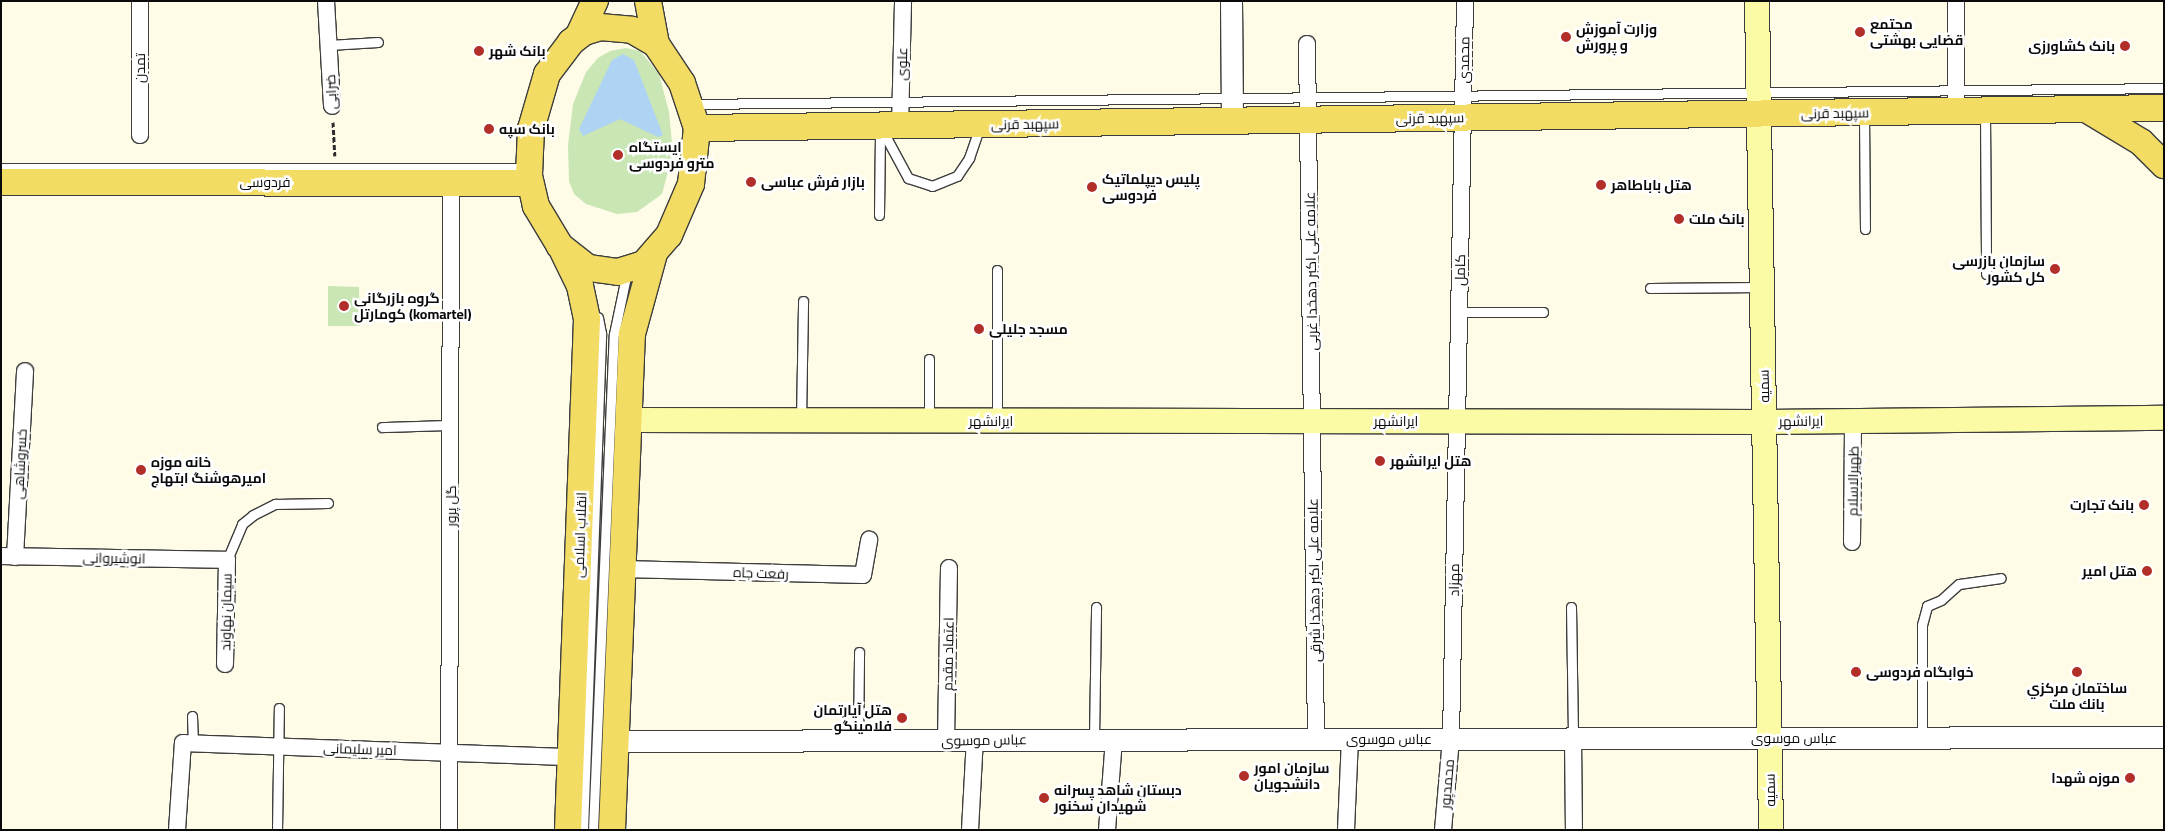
<!DOCTYPE html>
<html>
<head>
<meta charset="utf-8">
<style>
	body { margin:0 }
	#map { position:relative; width:2165px; height:831px; overflow:hidden; background:#fefce7; font-family:Georgia,Cairo,serif }
	div>[style] { position:absolute }
	.green>* { inset:0; background:#c9e6b4 }
	.water>* { inset:0; background:#aed3f3 }
	.path>* { height:3px; margin-top:-1.5px; transform-origin:0; background:repeating-linear-gradient(90deg,#2c2c2c 0 5px,transparent 0 7.5px) }
	.roads { filter:drop-shadow(1px 0 #3d3d3d) drop-shadow(-1px 0 #3d3d3d) drop-shadow(0 1px #3d3d3d) drop-shadow(0 -1px #3d3d3d) }
	.service>* { height:9px; margin:-4.5px; padding:0 4.5px; transform-origin:4.5px; border-radius:4.5px; background:#fff }
	.minor>* { height:16px; margin:-8px; padding:0 8px; transform-origin:8px; border-radius:8px; background:#fff }
	.tertiary>* { height:21px; margin:-10.5px; padding:0 10.5px; transform-origin:10.5px; border-radius:10.5px; background:#fff }
	.secondary>* { height:24px; margin:-12px; padding:0 12px; transform-origin:12px; border-radius:12px; background:#fbfaa5 }
	.primary>* { height:26px; margin:-13px; padding:0 13px; transform-origin:13px; border-radius:13px; background:#f3dc63 }
	.dots>* { width:14px; height:14px; translate:-50% -50%; box-sizing:border-box; border:2px solid #fff; border-radius:50% }
	span { translate:-50% -50%; white-space:nowrap; text-align:center; line-height:1.15; -webkit-text-stroke:5px #fff; paint-order:stroke }
	.poi-label { font-size:14px; color:#0a0a0a; font-weight:700 }
	.left { translate:0 -50%; text-align:left }
	.right { translate:-100% -50%; text-align:right }
	.street-label { font-size:14px; color:#0a0a0a }
	.frame { position:absolute; inset:0; border:2px solid #0a0a0a; pointer-events:none }
</style>
</head>
<body>
<div id="map">
	<div class="green">
		<i style="clip-path:polygon(626px 48px,640px 51px,659px 74px,669px 112px,673px 153px,662px 194px,637px 212px,617px 214px,586px 204px,574px 194px,569px 181px,568px 145px,573px 104px,586px 72px,598px 58px,610px 51px)"></i>
		<i style="clip-path:polygon(328px 286px,359px 287px,360px 326px,328px 326px)"></i>
	</div>
	<div class="water">
		<i style="clip-path:polygon(623px 54px,634px 60px,663px 135px,658px 137px,620px 119px,583px 136px,579px 129px,612px 60px)"></i>
	</div>
	<div class="path">
		<i style="left:333px;top:122px;width:34px;rotate:87deg"></i>
	</div>
	<div class="roads">
		<div class="service">
			<i style="left:329px;top:45px;width:49px;rotate:-3.5deg"></i>
			<i style="left:692px;top:104px;width:1472px;rotate:-0.62deg"></i>
			<i style="left:1985px;top:114px;width:160px;rotate:89.6deg"></i>
			<i style="left:1864px;top:115px;width:114px;rotate:89.5deg"></i>
			<i style="left:881px;top:128px;width:57px;rotate:61.6deg"></i>
			<i style="left:908px;top:178px;width:25px;rotate:18deg"></i>
			<i style="left:932px;top:186px;width:27px;rotate:-22deg"></i>
			<i style="left:957px;top:176px;width:22px;rotate:-56deg"></i>
			<i style="left:969px;top:158px;width:34px;rotate:-71deg"></i>
			<i style="left:1px;top:168px;width:527px"></i>
			<i style="left:879px;top:215px;width:86px;rotate:-89.3deg"></i>
			<i style="left:1650px;top:288px;width:112px;rotate:-0.5deg"></i>
			<i style="left:1459px;top:312px;width:84px"></i>
			<i style="left:929px;top:359px;width:61px;rotate:90deg"></i>
			<i style="left:801px;top:420px;width:119px;rotate:-89deg"></i>
			<i style="left:997px;top:421px;width:151px;rotate:-90deg"></i>
			<i style="left:382px;top:427px;width:69px;rotate:-1.7deg"></i>
			<i style="left:227px;top:560px;width:39px;rotate:-67deg"></i>
			<i style="left:242px;top:524px;width:14px;rotate:-39deg"></i>
			<i style="left:253px;top:515px;width:25px;rotate:-27deg"></i>
			<i style="left:275px;top:504px;width:53px;rotate:-1.1deg"></i>
			<i style="left:1571px;top:607px;width:131px;rotate:89.1deg"></i>
			<i style="left:192px;top:716px;width:27px;rotate:88deg"></i>
			<i style="left:1922px;top:737px;width:112px;rotate:-90deg"></i>
			<i style="left:1922px;top:625px;width:20px;rotate:-75deg"></i>
			<i style="left:1927px;top:606px;width:15px;rotate:-23deg"></i>
			<i style="left:1941px;top:600px;width:24px;rotate:-42deg"></i>
			<i style="left:1959px;top:584px;width:42px;rotate:-8.1deg"></i>
			<i style="left:1094px;top:739px;width:132px;rotate:-89.1deg"></i>
			<i style="left:858px;top:740px;width:88px;rotate:-89.3deg"></i>
			<i style="left:277px;top:830px;width:122px;rotate:-89.1deg"></i>
			<i style="left:583px;top:830px;width:497px;rotate:-87.9deg"></i>
			<i style="left:601px;top:333px;width:16px;rotate:-101deg"></i>
			<i style="left:593px;top:830px;width:496px;rotate:-87.6deg"></i>
			<i style="left:614px;top:334px;width:63px;rotate:-78.2deg"></i>
		</div>
		<div class="minor">
			<i style="left:326px;top:1px;width:105px;rotate:86.7deg"></i>
			<i style="left:1956px;top:1px;width:110px;rotate:90deg"></i>
			<i style="left:1307px;top:44px;width:695px;rotate:89.26deg"></i>
			<i style="left:900px;top:126px;width:125px;rotate:-88.6deg"></i>
			<i style="left:140px;top:135px;width:134px;rotate:-90deg"></i>
			<i style="left:1852px;top:542px;width:121px;rotate:-89.5deg"></i>
			<i style="left:1px;top:556px;width:226px;rotate:1deg"></i>
			<i style="left:227px;top:560px;width:104px;rotate:91.1deg"></i>
			<i style="left:15px;top:557px;width:186px;rotate:-86.9deg"></i>
			<i style="left:622px;top:569px;width:241px;rotate:1.4deg"></i>
			<i style="left:863px;top:575px;width:36px;rotate:-80deg"></i>
			<i style="left:1573px;top:738px;width:92px;rotate:89.4deg"></i>
			<i style="left:946px;top:740px;width:172px;rotate:-89deg"></i>
			<i style="left:177px;top:830px;width:87px;rotate:-86.1deg"></i>
			<i style="left:183px;top:743px;width:388px;rotate:2.1deg"></i>
			<i style="left:449px;top:830px;width:647px;rotate:-89.82deg"></i>
			<i style="left:970px;top:830px;width:91px;rotate:-86.9deg"></i>
			<i style="left:1107px;top:830px;width:91px;rotate:-85.6deg"></i>
			<i style="left:1346px;top:830px;width:91px;rotate:-87.5deg"></i>
			<i style="left:1443px;top:830px;width:92px;rotate:-85deg"></i>
			<i style="left:1451px;top:738px;width:737px;rotate:-88.91deg"></i>
		</div>
		<div class="tertiary">
			<i style="left:1231px;top:1px;width:120px;rotate:89.5deg"></i>
			<i style="left:615px;top:741px;width:1549px;rotate:-0.15deg"></i>
		</div>
		<div class="secondary">
			<i style="left:1757px;top:1px;width:829px;rotate:89.03deg"></i>
			<i style="left:628px;top:420px;width:1136px;rotate:0.1deg"></i>
			<i style="left:1764px;top:422px;width:400px;rotate:-0.6deg"></i>
		</div>
		<div class="primary">
			<i style="left:648px;top:1px;width:44px;rotate:79.5deg"></i>
			<i style="left:600px;top:27px;width:32px;rotate:5deg"></i>
			<i style="left:632px;top:30px;width:28px;rotate:30deg"></i>
			<i style="left:656px;top:44px;width:47px;rotate:56.3deg"></i>
			<i style="left:682px;top:83px;width:47px;rotate:71.6deg"></i>
			<i style="left:697px;top:128px;width:56px;rotate:96.1deg"></i>
			<i style="left:691px;top:184px;width:56px;rotate:113.3deg"></i>
			<i style="left:669px;top:235px;width:38px;rotate:131deg"></i>
			<i style="left:644px;top:264px;width:27px;rotate:163deg"></i>
			<i style="left:618px;top:272px;width:30px;rotate:-172deg"></i>
			<i style="left:588px;top:268px;width:36px;rotate:-142deg"></i>
			<i style="left:560px;top:246px;width:47px;rotate:-121deg"></i>
			<i style="left:536px;top:206px;width:32px;rotate:-103deg"></i>
			<i style="left:529px;top:175px;width:46px;rotate:-87.5deg"></i>
			<i style="left:531px;top:129px;width:57px;rotate:-73.8deg"></i>
			<i style="left:547px;top:74px;width:40px;rotate:-53deg"></i>
			<i style="left:571px;top:42px;width:16px;rotate:-38deg"></i>
			<i style="left:584px;top:32px;width:17px;rotate:-17deg"></i>
			<i style="left:579px;top:35px;width:38px;rotate:-65deg"></i>
			<i style="left:2088px;top:110px;width:62px;rotate:31.1deg"></i>
			<i style="left:2141px;top:142px;width:33px;rotate:45deg"></i>
			<i style="left:697px;top:128px;width:1467px;rotate:-0.78deg"></i>
			<i style="left:1px;top:182px;width:529px;rotate:0.11deg"></i>
			<i style="left:563px;top:251px;width:39px;rotate:64deg"></i>
			<i style="left:580px;top:286px;width:34px;rotate:78deg"></i>
			<i style="left:587px;top:319px;width:511px;rotate:92.13deg"></i>
			<i style="left:612px;top:830px;width:496px;rotate:-87.7deg"></i>
			<i style="left:632px;top:334px;width:80px;rotate:-74.7deg"></i>
		</div>
	</div>
	<div class="dots">
		<i style="left:1860px;top:32px;background:#b22f29"></i>
		<i style="left:1566px;top:37px;background:#b22f29"></i>
		<i style="left:2125px;top:46px;background:#b22f29"></i>
		<i style="left:479px;top:51px;background:#b22f29"></i>
		<i style="left:489px;top:129px;background:#b22f29"></i>
		<i style="left:618px;top:155px;background:#b22f29"></i>
		<i style="left:751px;top:182px;background:#b22f29"></i>
		<i style="left:1601px;top:185px;background:#b22f29"></i>
		<i style="left:1092px;top:187px;background:#b22f29"></i>
		<i style="left:1679px;top:219px;background:#b22f29"></i>
		<i style="left:2055px;top:269px;background:#b22f29"></i>
		<i style="left:344px;top:306px;background:#b22f29"></i>
		<i style="left:979px;top:329px;background:#b22f29"></i>
		<i style="left:1380px;top:461px;background:#b22f29"></i>
		<i style="left:141px;top:470px;background:#b22f29"></i>
		<i style="left:2144px;top:505px;background:#b22f29"></i>
		<i style="left:2147px;top:571px;background:#b22f29"></i>
		<i style="left:1856px;top:672px;background:#b22f29"></i>
		<i style="left:2077px;top:672px;background:#b22f29"></i>
		<i style="left:902px;top:718px;background:#b22f29"></i>
		<i style="left:1244px;top:776px;background:#b22f29"></i>
		<i style="left:2130px;top:778px;background:#b22f29"></i>
		<i style="left:1044px;top:798px;background:#b22f29"></i>
	</div>
	<div class="poi-label">
		<span class="left" style="left:1870px;top:32px">مجتمع<br>قضایی بهشتی</span>
		<span class="left" style="left:1576px;top:37px">وزارت آموزش<br>و پرورش</span>
		<span class="right" style="left:2115px;top:46px">بانک کشاورزی</span>
		<span class="left" style="left:489px;top:51px">بانک شهر</span>
		<span class="left" style="left:499px;top:129px">بانک سپه</span>
		<span class="left" style="left:629px;top:155px">ایستگاه<br>مترو فردوسی</span>
		<span class="left" style="left:1102px;top:187px">پلیس دیپلماتیک<br>فردوسی</span>
		<span class="left" style="left:761px;top:182px">بازار فرش عباسی</span>
		<span class="left" style="left:1611px;top:185px">هتل باباطاهر</span>
		<span class="left" style="left:1689px;top:219px">بانک ملت</span>
		<span class="right" style="left:2045px;top:269px">سازمان بازرسی<br>کل کشور</span>
		<span class="left" style="left:354px;top:306px">گروه بازرگانی<br>کومارتل (komartel)</span>
		<span class="left" style="left:989px;top:329px">مسجد جلیلی</span>
		<span class="left" style="left:1390px;top:461px">هتل ایرانشهر</span>
		<span class="left" style="left:151px;top:470px">خانه موزه<br>امیرهوشنگ ابتهاج</span>
		<span class="right" style="left:2134px;top:505px">بانک تجارت</span>
		<span class="right" style="left:2137px;top:571px">هتل امیر</span>
		<span class="left" style="left:1866px;top:672px">خوابگاه فردوسی</span>
		<span style="left:2077px;top:696px">ساختمان مركزي<br>بانك ملت</span>
		<span class="right" style="left:892px;top:718px">هتل آپارتمان<br>فلامینگو</span>
		<span class="left" style="left:1254px;top:776px">سازمان امور<br>دانشجویان</span>
		<span class="right" style="left:2120px;top:778px">موزه شهدا</span>
		<span class="left" style="left:1054px;top:798px">دبستان شاهد پسرانه<br>شهیدان سخنور</span>
	</div>
	<div class="street-label">
		<span style="left:1464px;top:60px;rotate:-89deg">محمدی</span>
		<span style="left:902px;top:64px;rotate:-89deg">علوی</span>
		<span style="left:140px;top:68px;rotate:-90deg">تمدن</span>
		<span style="left:331px;top:92px;rotate:-93deg">ضرابی</span>
		<span style="left:1835px;top:113px;rotate:-1deg">سپهبد قرنی</span>
		<span style="left:1430px;top:118px;rotate:-1deg">سپهبد قرنی</span>
		<span style="left:1025px;top:124px;rotate:-1deg">سپهبد قرنی</span>
		<span style="left:265px;top:182px">فردوسی</span>
		<span style="left:1460px;top:270px;rotate:-89deg">کامل</span>
		<span style="left:1311px;top:271px;rotate:-91deg">علامه علی اکبر دهخدا غربی</span>
		<span style="left:1764px;top:386px;rotate:-91deg">سمیه</span>
		<span style="left:991px;top:421px">ایرانشهر</span>
		<span style="left:1396px;top:421px">ایرانشهر</span>
		<span style="left:1801px;top:421px;rotate:-1deg">ایرانشهر</span>
		<span style="left:20px;top:464px;rotate:-87deg">خسروشاهی</span>
		<span style="left:1853px;top:481px;rotate:-89deg">ظهیرالاسلام</span>
		<span style="left:451px;top:506px;rotate:-90deg">گل پرور</span>
		<span style="left:580px;top:535px;rotate:-88deg">انقلاب اسلامی</span>
		<span style="left:114px;top:558px;rotate:1deg">انوشیروانی</span>
		<span style="left:761px;top:573px;rotate:2deg">رفعت جاه</span>
		<span style="left:1314px;top:580px;rotate:-91deg">علامه علی اکبر دهخدا شرقی</span>
		<span style="left:1454px;top:580px;rotate:-89deg">مهزاد</span>
		<span style="left:226px;top:612px;rotate:-89deg">سیمان نهاوند</span>
		<span style="left:948px;top:654px;rotate:-89deg">اعتماد مقدم</span>
		<span style="left:1794px;top:738px">عباس موسوی</span>
		<span style="left:1389px;top:739px">عباس موسوی</span>
		<span style="left:984px;top:740px;rotate:-1deg">عباس موسوی</span>
		<span style="left:360px;top:749px;rotate:2deg">امیر سلیمانی</span>
		<span style="left:1447px;top:784px;rotate:-85deg">محمدپور</span>
		<span style="left:1770px;top:790px;rotate:-91deg">سمیه</span>
	</div>
	<div class="frame"></div>
</div>
</body>
</html>
